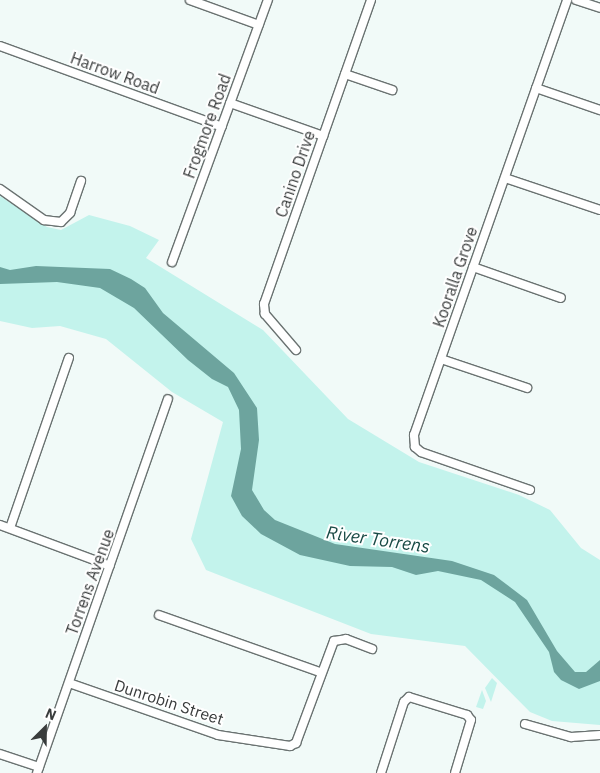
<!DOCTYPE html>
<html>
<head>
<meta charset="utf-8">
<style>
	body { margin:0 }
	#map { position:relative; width:600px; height:773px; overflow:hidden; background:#f1faf8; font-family:"IBM Plex Sans",sans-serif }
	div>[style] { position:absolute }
	.green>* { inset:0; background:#c3f3ec }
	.water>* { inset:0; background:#6da49e }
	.roads { filter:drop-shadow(1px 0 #6a7271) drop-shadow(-1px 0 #6a7271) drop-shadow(0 1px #6a7271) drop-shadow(0 -1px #6a7271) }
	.street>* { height:8px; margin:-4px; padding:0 4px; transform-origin:4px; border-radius:4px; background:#fff }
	span { translate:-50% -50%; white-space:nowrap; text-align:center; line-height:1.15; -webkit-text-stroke:4px #fff; paint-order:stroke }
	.street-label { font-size:16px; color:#393c3c }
	.water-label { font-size:18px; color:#194b46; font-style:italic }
	.north { position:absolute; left:20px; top:703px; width:50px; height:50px; -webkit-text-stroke:4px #fff; paint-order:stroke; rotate:23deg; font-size:14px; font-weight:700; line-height:20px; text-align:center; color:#393c3c }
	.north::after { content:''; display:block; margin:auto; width:18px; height:22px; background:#393c3c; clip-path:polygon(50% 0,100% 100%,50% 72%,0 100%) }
</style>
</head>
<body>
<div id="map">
	<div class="green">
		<i style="clip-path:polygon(0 196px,47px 227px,61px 230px,89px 215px,130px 226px,159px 240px,146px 258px,263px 330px,348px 419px,419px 462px,519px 495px,550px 510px,581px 548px,600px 560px,600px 725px,552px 721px,530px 712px,465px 646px,371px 634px,206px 570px,191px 539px,223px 422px,172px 392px,106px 339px,60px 326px,32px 328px,0 321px)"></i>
		<i style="clip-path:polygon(492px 678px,497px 683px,491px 702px,485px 688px)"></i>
		<i style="clip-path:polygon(482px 690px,486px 701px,483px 709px,476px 707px)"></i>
	</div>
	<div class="water">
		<i style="clip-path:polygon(36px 266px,110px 269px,131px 279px,145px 288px,163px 313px,234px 373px,257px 408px,259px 440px,252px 490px,264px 510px,275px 520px,335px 544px,452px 561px,494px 575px,527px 600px,557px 651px,575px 672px,586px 672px,600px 660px,600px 681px,579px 689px,561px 680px,554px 672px,549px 652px,515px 602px,481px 580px,438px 571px,416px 575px,392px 567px,350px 566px,300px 555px,261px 534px,242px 516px,231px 496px,241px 449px,239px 410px,228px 387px,212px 379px,188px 360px,134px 308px,100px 288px,57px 282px,0 284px,0 267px,10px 270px)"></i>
	</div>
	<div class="roads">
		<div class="street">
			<i style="left:190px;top:0;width:73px;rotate:19.9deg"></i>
			<i style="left:576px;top:0;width:25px;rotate:18deg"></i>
			<i style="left:0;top:46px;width:236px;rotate:20deg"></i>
			<i style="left:345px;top:74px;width:50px;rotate:18.8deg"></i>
			<i style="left:536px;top:88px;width:68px;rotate:19deg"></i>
			<i style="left:230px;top:103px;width:99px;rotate:19.5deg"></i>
			<i style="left:505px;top:178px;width:100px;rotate:18.6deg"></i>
			<i style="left:0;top:189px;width:54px;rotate:35.2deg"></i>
			<i style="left:44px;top:220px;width:17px;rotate:7deg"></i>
			<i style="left:61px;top:222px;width:13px;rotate:-45deg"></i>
			<i style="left:70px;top:213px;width:34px;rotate:-71deg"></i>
			<i style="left:172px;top:262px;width:279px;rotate:-69.9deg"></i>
			<i style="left:473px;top:267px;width:93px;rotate:19.4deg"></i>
			<i style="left:296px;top:350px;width:48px;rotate:-130.7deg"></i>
			<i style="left:265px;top:314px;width:10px;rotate:-96deg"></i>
			<i style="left:264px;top:304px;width:322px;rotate:-70.6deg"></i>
			<i style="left:441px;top:359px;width:91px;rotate:18.6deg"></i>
			<i style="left:530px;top:490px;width:115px;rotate:-160.8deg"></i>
			<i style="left:421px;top:452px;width:8px;rotate:-140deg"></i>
			<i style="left:415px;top:447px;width:12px;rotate:-95deg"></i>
			<i style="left:414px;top:435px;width:461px;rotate:-70.6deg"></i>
			<i style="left:0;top:525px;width:117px;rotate:20.4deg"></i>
			<i style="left:10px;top:528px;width:180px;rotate:-70.9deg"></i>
			<i style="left:159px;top:615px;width:171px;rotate:19.5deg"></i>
			<i style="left:69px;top:683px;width:158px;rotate:19.2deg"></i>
			<i style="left:218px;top:735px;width:73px;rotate:8.7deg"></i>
			<i style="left:290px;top:746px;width:7px;rotate:-27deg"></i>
			<i style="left:296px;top:743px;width:109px;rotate:-69.6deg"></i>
			<i style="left:334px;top:641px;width:12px;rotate:-9deg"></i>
			<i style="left:346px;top:639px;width:28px;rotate:21deg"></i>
			<i style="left:525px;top:724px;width:48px;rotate:15.8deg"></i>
			<i style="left:571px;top:737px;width:29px;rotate:-4deg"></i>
			<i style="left:0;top:754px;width:41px;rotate:18.4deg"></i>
			<i style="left:37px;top:773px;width:396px;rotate:-70.7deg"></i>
			<i style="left:381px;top:773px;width:75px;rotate:-72.1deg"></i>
			<i style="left:404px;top:702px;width:7px;rotate:-45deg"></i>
			<i style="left:409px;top:697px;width:61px;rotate:17.2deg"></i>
			<i style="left:467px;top:715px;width:6px;rotate:51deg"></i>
			<i style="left:471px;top:720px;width:55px;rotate:106.8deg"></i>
		</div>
	</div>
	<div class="street-label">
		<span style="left:115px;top:73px;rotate:20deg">Harrow Road</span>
		<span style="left:207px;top:126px;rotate:-70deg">Frogmore Road</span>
		<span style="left:295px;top:174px;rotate:-71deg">Canino Drive</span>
		<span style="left:455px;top:277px;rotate:-71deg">Kooralla Grove</span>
		<span style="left:90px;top:582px;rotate:-70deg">Torrens Avenue</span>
		<span style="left:169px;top:702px;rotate:18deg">Dunrobin Street</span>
	</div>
	<div class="water-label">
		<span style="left:378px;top:540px;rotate:8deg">River Torrens</span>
	</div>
	<div class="north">N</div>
</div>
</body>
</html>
